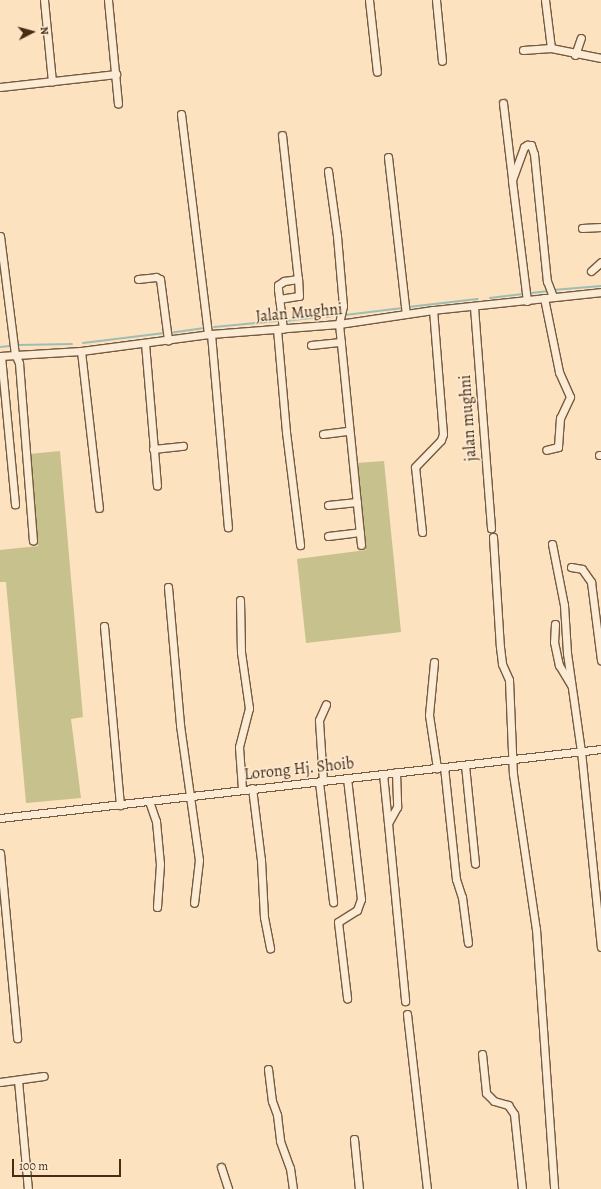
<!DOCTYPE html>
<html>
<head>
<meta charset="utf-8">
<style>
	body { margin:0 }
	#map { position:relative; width:601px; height:1189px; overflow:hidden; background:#fce2bf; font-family:Alegreya,serif }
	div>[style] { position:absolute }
	.green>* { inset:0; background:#c6c18d }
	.stream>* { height:2px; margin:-1px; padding:0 1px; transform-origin:1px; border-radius:1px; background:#9fbdb5 }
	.roads { filter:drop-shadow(1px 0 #745a40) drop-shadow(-1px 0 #745a40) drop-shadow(0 1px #745a40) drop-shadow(0 -1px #745a40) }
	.street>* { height:7px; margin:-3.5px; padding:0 3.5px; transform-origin:3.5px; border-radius:3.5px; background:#fdecd5 }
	span { translate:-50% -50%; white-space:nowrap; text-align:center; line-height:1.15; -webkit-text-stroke:3px #fdecd5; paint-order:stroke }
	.street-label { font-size:16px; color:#472c16 }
	.north { position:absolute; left:12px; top:12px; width:40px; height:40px; -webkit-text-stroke:3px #fdecd5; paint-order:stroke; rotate:84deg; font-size:11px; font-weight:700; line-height:16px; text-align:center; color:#472c16 }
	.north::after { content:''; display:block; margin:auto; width:14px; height:18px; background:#472c16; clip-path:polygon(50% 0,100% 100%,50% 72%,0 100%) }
	.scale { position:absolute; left:12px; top:1159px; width:109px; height:18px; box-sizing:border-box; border:2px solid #472c16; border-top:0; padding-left:5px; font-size:12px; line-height:14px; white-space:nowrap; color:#472c16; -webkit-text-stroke:3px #fdecd5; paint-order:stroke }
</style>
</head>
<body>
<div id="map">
	<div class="green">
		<i style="clip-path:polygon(60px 451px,83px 717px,71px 719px,81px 798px,26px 803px,6px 582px,0 582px,0 550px,38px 546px,30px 454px)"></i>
		<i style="clip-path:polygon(384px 461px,401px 632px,306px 643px,297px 559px,366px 550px,357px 463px)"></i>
	</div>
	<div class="stream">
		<i style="left:553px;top:290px;width:48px;rotate:-4.8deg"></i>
		<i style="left:490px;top:298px;width:59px;rotate:-6.8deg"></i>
		<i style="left:408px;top:307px;width:70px;rotate:-6.5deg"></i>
		<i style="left:345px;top:315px;width:58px;rotate:-6.9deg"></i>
		<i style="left:327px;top:317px;width:5px;rotate:-11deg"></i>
		<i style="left:286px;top:321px;width:35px;rotate:-7deg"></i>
		<i style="left:214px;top:327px;width:62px;rotate:-5.5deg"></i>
		<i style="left:169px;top:333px;width:34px;rotate:-8deg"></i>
		<i style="left:83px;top:343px;width:82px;rotate:-7deg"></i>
		<i style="left:18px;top:345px;width:54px;rotate:-1.1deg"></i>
		<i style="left:0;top:347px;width:10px;rotate:-6deg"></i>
	</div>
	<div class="roads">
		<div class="street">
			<i style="left:44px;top:0;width:82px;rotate:84.4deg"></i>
			<i style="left:108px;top:0;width:104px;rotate:84.5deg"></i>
			<i style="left:369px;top:0;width:72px;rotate:83.7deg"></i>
			<i style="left:436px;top:0;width:61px;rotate:84.4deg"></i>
			<i style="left:545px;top:0;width:48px;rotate:82.9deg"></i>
			<i style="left:523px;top:50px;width:28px;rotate:-4deg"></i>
			<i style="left:551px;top:48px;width:51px;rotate:11.3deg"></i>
			<i style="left:575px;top:55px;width:18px;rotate:-71deg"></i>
			<i style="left:0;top:87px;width:117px;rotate:-6.4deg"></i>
			<i style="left:503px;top:103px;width:76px;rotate:83.2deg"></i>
			<i style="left:181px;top:114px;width:222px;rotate:83deg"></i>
			<i style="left:282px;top:135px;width:145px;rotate:83.7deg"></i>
			<i style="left:388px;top:157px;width:158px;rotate:83.5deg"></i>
			<i style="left:328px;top:171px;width:66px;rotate:82.1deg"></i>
			<i style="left:337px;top:236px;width:70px;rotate:85.1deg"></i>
			<i style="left:343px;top:306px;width:18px;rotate:103deg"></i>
			<i style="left:339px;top:324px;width:222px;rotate:84.3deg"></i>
			<i style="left:582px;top:228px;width:19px;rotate:-3deg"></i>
			<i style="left:0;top:236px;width:119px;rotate:82.8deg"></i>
			<i style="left:15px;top:354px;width:10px;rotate:66deg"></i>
			<i style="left:19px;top:363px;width:178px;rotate:85.5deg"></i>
			<i style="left:591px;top:271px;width:13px;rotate:-42deg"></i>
			<i style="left:138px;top:279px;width:18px;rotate:-6deg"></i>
			<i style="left:156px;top:277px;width:4px;rotate:27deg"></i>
			<i style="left:160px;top:279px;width:62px;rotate:82.5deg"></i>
			<i style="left:544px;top:298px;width:76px;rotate:78.5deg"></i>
			<i style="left:559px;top:372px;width:27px;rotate:66deg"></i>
			<i style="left:570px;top:397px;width:23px;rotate:115deg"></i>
			<i style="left:560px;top:418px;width:29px;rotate:94deg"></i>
			<i style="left:558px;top:447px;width:12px;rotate:166deg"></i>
			<i style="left:279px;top:299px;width:20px;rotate:-9deg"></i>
			<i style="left:299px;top:296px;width:17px;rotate:-93deg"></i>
			<i style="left:298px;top:279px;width:14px;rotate:172deg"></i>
			<i style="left:284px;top:281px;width:7px;rotate:146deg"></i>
			<i style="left:278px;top:285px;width:4px;rotate:90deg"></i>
			<i style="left:278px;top:289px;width:40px;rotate:82.9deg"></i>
			<i style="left:527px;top:301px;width:122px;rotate:-97.1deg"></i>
			<i style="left:512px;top:180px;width:35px;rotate:-70deg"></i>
			<i style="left:524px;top:147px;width:4px;rotate:-34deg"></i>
			<i style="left:527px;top:145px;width:4px"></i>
			<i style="left:531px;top:145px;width:9px;rotate:72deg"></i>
			<i style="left:534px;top:154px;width:128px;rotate:84.2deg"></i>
			<i style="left:547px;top:281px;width:17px;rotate:69deg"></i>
			<i style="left:474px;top:307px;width:222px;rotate:85.6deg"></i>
			<i style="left:277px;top:329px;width:103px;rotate:85deg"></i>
			<i style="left:286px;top:432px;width:114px;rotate:82.9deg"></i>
			<i style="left:211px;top:334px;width:194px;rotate:85deg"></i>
			<i style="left:145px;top:343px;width:143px;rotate:85.2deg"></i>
			<i style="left:311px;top:345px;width:30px;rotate:-6deg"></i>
			<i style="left:81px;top:351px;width:158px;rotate:83.5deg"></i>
			<i style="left:0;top:356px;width:81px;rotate:-3.5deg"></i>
			<i style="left:81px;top:351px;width:131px;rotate:-7.5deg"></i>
			<i style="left:211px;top:334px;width:128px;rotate:-4.5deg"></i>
			<i style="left:339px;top:324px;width:95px;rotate:-8.5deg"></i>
			<i style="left:433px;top:310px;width:169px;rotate:-6.1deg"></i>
			<i style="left:1px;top:356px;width:149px;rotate:84.6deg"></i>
			<i style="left:323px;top:434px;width:26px;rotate:-7deg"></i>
			<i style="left:153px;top:449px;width:30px;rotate:-6deg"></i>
			<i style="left:599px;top:455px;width:2px"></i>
			<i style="left:328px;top:505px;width:29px;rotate:-6deg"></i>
			<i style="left:422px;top:532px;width:65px;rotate:-96.1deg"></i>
			<i style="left:415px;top:467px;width:37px;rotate:-46deg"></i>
			<i style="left:441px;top:440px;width:6px;rotate:-72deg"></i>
			<i style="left:443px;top:434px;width:124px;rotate:-94.6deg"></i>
			<i style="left:328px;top:536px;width:32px;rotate:-7deg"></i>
			<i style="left:493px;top:537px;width:110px;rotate:86.4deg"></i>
			<i style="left:500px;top:647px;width:17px;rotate:83deg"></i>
			<i style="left:502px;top:664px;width:17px;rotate:66deg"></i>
			<i style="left:509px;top:680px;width:94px;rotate:87.6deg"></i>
			<i style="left:513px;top:774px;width:157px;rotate:81.6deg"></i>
			<i style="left:536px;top:929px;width:261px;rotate:86deg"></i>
			<i style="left:552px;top:544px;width:62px;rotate:78.9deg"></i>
			<i style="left:564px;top:605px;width:48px;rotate:86.4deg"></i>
			<i style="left:567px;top:653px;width:99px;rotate:81.9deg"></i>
			<i style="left:581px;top:751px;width:197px;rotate:84.2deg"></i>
			<i style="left:571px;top:567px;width:11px;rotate:10deg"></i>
			<i style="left:582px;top:569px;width:16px;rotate:55deg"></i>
			<i style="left:591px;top:582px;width:79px;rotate:82.7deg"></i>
			<i style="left:168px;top:587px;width:139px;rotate:85deg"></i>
			<i style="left:180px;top:725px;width:136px;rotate:82deg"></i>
			<i style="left:199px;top:860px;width:43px;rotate:96.6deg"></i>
			<i style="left:240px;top:600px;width:52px;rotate:88.9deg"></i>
			<i style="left:241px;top:652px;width:57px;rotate:81.9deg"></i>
			<i style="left:249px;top:708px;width:40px;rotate:104.4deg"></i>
			<i style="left:239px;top:747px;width:42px;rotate:85.9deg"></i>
			<i style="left:555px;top:624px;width:18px;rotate:93deg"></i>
			<i style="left:554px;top:642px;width:24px;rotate:78deg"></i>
			<i style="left:559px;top:665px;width:23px;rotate:59deg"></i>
			<i style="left:104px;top:626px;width:180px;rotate:84.9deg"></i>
			<i style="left:434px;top:662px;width:53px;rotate:95.4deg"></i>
			<i style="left:429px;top:715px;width:54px;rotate:81.4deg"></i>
			<i style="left:465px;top:765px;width:99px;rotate:84.2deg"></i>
			<i style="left:444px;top:767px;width:113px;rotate:83.9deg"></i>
			<i style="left:456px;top:879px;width:19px;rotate:72deg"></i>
			<i style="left:462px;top:897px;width:46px;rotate:82.6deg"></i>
			<i style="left:396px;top:772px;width:35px;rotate:88deg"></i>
			<i style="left:397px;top:807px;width:18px;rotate:119deg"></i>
			<i style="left:388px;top:823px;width:179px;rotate:84.5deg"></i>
			<i style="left:383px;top:774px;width:49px;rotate:84.2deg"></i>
			<i style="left:347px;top:778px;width:122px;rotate:83.4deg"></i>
			<i style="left:361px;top:899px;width:12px;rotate:110deg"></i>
			<i style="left:357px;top:910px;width:22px;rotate:148deg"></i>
			<i style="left:338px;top:922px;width:77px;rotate:83.2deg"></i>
			<i style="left:323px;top:781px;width:61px;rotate:-93.8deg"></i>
			<i style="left:319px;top:720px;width:17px;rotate:-66deg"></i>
			<i style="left:319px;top:782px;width:121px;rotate:83.3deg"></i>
			<i style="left:252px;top:788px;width:73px;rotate:82.9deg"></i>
			<i style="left:261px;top:860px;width:57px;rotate:87deg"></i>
			<i style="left:264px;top:917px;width:32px;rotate:79deg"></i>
			<i style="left:149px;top:801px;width:21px;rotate:71deg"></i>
			<i style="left:156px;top:821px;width:43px;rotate:84.7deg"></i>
			<i style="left:160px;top:864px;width:43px;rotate:94deg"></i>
			<i style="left:0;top:818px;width:605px;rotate:-6.55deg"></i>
			<i style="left:0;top:853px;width:186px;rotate:84.7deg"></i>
			<i style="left:407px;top:1014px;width:176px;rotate:83.5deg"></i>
			<i style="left:482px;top:1054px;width:39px;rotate:84deg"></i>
			<i style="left:486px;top:1093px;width:11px;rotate:45deg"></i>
			<i style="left:494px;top:1101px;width:15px;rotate:16deg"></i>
			<i style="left:508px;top:1105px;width:11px;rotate:56deg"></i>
			<i style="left:514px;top:1114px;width:75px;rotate:83.9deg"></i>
			<i style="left:268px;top:1069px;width:32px;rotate:83deg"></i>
			<i style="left:272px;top:1101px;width:15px;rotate:70deg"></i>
			<i style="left:277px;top:1115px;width:26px;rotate:83deg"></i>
			<i style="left:280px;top:1141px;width:29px;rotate:70deg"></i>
			<i style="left:290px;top:1168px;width:21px;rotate:82deg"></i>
			<i style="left:18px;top:1080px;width:109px;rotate:84.8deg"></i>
			<i style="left:0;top:1082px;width:44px;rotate:-7.8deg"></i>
			<i style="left:354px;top:1139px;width:50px;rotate:84.3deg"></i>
			<i style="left:221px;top:1167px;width:23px;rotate:72deg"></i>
		</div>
	</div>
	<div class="street-label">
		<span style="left:299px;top:313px;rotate:-5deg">Jalan Mughni</span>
		<span style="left:468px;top:418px;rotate:-94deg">jalan mughni</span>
		<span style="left:299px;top:769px;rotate:-6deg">Lorong Hj. Shoib</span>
	</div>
	<div class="north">N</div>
	<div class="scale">100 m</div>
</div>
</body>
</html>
